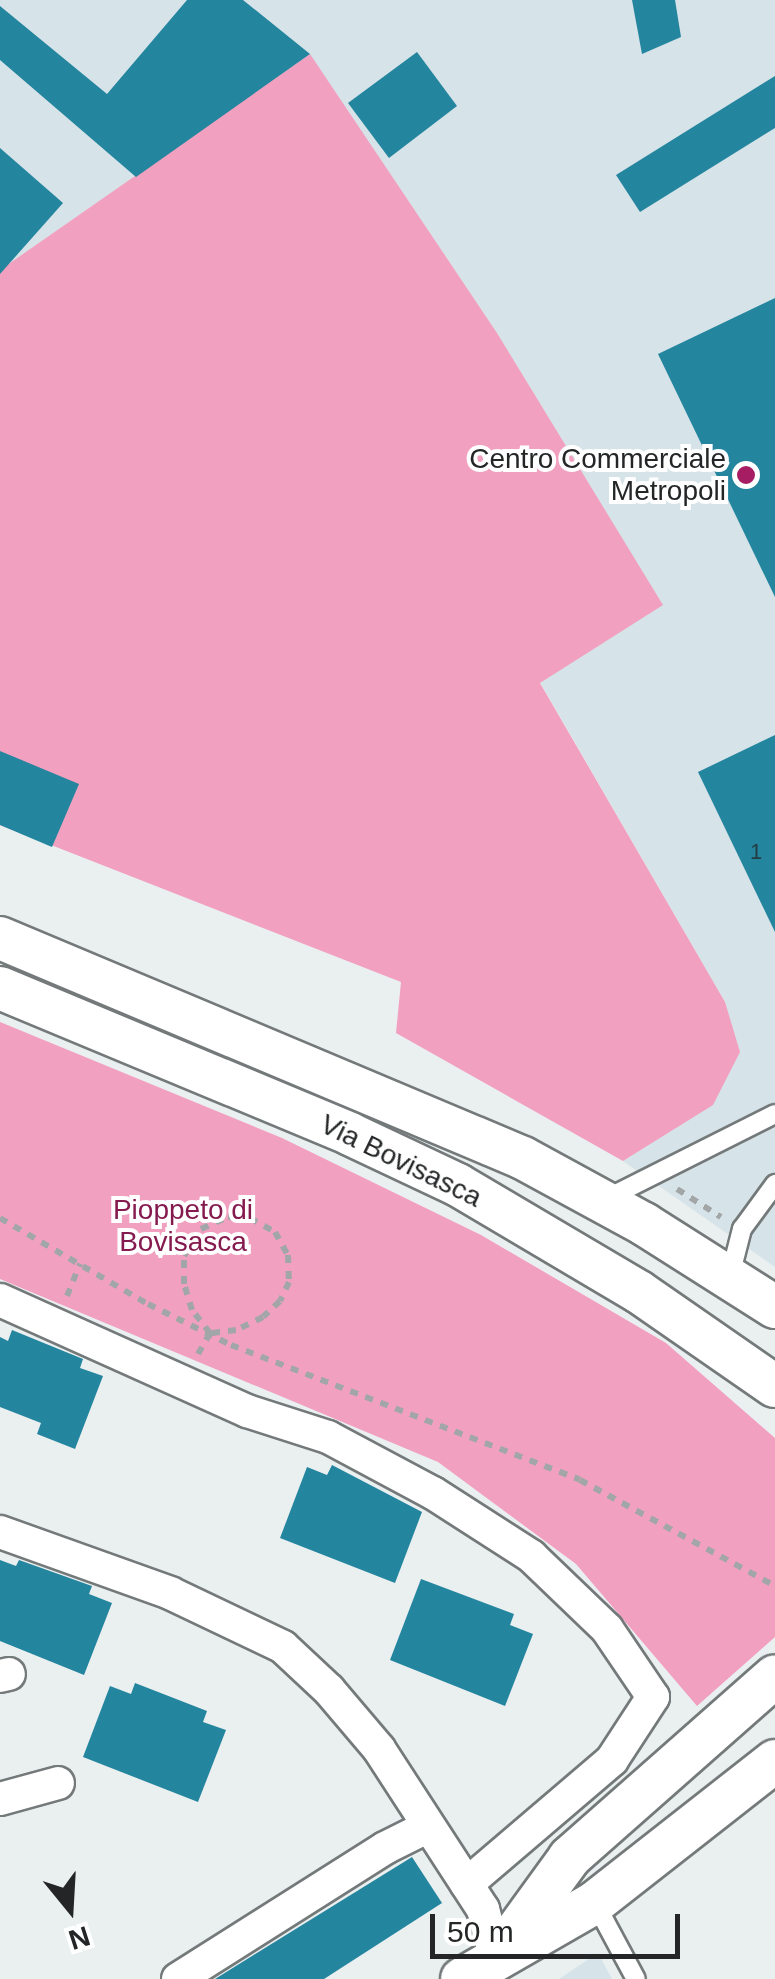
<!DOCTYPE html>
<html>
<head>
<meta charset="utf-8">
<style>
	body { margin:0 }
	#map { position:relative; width:775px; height:1979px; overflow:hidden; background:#eaeff0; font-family:Arial,sans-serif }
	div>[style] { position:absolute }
	.built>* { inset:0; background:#d6e3e8 }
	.green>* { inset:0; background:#f2a0bf }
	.building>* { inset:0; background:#24859f }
	.path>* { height:6px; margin-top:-3px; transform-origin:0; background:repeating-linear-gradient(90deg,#a2a6a7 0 8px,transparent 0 16px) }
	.roads { filter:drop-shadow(2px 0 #74797a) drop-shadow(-2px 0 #74797a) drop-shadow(0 2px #74797a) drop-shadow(0 -2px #74797a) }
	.service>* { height:18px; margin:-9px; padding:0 9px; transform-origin:9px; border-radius:9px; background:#fff }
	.minor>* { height:32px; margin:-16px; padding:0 16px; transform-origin:16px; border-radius:16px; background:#fff }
	.tertiary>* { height:42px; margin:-21px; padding:0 21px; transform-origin:21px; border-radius:21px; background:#fff }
	.dots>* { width:28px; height:28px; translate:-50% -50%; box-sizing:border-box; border:5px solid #fff; border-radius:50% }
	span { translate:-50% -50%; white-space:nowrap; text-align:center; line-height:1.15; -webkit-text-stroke:8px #fff; paint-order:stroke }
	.number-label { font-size:22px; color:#233d44 }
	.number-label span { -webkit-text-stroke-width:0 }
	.poi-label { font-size:28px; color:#232526 }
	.right { translate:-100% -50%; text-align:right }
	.street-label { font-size:28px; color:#232526 }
	.park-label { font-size:28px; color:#851a4f }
	.north { position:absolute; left:20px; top:1859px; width:100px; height:100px; -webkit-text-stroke:8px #fff; paint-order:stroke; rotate:162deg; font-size:28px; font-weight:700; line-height:40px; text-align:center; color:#232526 }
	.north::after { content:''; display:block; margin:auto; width:35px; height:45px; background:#232526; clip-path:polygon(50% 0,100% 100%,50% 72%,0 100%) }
	.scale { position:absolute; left:430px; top:1914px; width:250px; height:45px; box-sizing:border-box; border:5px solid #232526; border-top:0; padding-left:12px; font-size:30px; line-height:35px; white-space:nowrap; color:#232526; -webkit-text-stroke:8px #fff; paint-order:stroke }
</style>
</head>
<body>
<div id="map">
	<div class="built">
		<i style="clip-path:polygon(0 0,775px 0,775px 1267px,623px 1161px,712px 1105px,725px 1002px,540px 682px,662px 605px,497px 333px,310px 55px,0 270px)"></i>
		<i style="clip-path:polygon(598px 1953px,612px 1979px,559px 1979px)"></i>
	</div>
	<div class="green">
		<i style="clip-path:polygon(310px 54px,497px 333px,663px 605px,540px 683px,725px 1002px,740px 1052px,713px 1105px,623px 1161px,396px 1033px,401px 982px,0 825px,0 270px)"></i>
		<i style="clip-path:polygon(0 1022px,282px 1138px,481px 1235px,666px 1343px,775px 1438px,775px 1637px,697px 1706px,576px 1564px,438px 1462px,0 1279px)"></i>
	</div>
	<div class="building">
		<i style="clip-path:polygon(187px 0,243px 0,310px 54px,136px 177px,0 60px,0 6px,107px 94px)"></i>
		<i style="clip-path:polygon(632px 0,675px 0,681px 37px,642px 54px)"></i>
		<i style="clip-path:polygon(417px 52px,457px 106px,389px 158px,348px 103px)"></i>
		<i style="clip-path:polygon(775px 76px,775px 128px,640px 212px,616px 175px)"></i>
		<i style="clip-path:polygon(0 148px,63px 203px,0 274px)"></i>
		<i style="clip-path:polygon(775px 298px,775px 597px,658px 354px)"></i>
		<i style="clip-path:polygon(775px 735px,775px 932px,698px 772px)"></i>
		<i style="clip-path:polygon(0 751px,79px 784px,52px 847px,0 825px)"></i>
		<i style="clip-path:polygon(12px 1330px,83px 1359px,80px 1368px,103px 1376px,75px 1449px,37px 1434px,41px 1423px,0 1407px,0 1337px,8px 1341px)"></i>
		<i style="clip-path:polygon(332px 1465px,422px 1512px,395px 1583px,280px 1538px,307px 1467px,327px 1475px)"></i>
		<i style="clip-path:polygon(0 1560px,16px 1566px,19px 1560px,92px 1586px,89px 1594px,112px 1603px,84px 1675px,0 1641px)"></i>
		<i style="clip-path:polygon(421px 1579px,514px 1614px,510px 1625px,533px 1634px,505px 1706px,390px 1660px)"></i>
		<i style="clip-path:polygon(135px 1683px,207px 1711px,203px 1722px,226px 1730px,198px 1802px,83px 1757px,110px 1686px,131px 1694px)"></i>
		<i style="clip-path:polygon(412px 1857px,442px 1903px,324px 1979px,215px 1979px)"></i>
	</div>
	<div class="path">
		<i style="left:677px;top:1189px;width:52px;rotate:32.5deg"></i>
		<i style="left:228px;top:1217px;width:22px;rotate:3deg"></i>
		<i style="left:250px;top:1218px;width:29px;rotate:29deg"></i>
		<i style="left:275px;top:1232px;width:26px;rotate:61deg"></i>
		<i style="left:288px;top:1255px;width:27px;rotate:88deg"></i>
		<i style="left:289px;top:1282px;width:21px;rotate:115deg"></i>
		<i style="left:280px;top:1301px;width:23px;rotate:137deg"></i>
		<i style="left:263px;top:1317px;width:30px;rotate:154deg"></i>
		<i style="left:236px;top:1330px;width:26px;rotate:173deg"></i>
		<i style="left:210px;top:1333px;width:29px;rotate:-128deg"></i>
		<i style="left:192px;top:1310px;width:27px;rotate:-107deg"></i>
		<i style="left:184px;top:1284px;width:28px;rotate:-90deg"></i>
		<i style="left:184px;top:1256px;width:32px;rotate:-58deg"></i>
		<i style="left:201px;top:1229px;width:30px;rotate:-24deg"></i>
		<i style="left:0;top:1218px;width:171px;rotate:30.2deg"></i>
		<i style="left:148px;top:1304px;width:93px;rotate:26.3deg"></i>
		<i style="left:231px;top:1345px;width:374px;rotate:21.1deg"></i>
		<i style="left:580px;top:1480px;width:222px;rotate:28.5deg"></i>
		<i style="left:67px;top:1296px;width:35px;rotate:-68deg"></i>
		<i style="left:198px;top:1354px;width:24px;rotate:-60deg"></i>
	</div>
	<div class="roads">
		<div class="service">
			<i style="left:606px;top:1199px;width:189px;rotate:-26.7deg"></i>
			<i style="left:730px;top:1276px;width:49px;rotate:-75.7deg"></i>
			<i style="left:742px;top:1229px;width:56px;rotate:-53.7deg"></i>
			<i style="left:595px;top:1903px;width:86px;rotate:61.7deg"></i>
		</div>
		<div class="minor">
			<i style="left:0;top:1300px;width:271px;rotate:24.2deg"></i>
			<i style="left:247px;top:1411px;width:85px;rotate:17.8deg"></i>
			<i style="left:328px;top:1437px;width:119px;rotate:28.1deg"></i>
			<i style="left:433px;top:1493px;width:117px;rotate:32.7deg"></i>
			<i style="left:531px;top:1556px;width:105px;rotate:43.8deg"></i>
			<i style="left:607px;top:1629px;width:82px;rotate:55.9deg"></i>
			<i style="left:653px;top:1697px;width:75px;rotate:123.1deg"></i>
			<i style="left:612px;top:1760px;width:191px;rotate:139.5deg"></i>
			<i style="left:0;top:1532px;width:181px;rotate:19.7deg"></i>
			<i style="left:170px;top:1593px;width:125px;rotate:25.5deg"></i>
			<i style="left:283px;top:1647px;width:63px;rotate:43.1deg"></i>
			<i style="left:329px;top:1690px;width:77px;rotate:49.7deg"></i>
			<i style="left:379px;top:1749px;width:191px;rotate:57deg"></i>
			<i style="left:483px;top:1909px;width:52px;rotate:75.4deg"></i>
			<i style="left:0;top:1676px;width:9px;rotate:-13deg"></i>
			<i style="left:0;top:1799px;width:60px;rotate:-15.4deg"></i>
			<i style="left:178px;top:1979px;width:245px;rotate:-32.3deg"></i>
			<i style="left:385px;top:1848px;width:47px;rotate:-26.6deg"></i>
		</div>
		<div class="tertiary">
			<i style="left:0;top:938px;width:567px;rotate:22.81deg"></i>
			<i style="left:523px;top:1158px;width:138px;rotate:28.6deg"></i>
			<i style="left:644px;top:1224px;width:155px;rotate:32.4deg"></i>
			<i style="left:0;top:988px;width:379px;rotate:22.6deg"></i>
			<i style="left:350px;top:1134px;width:119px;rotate:25.3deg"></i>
			<i style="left:458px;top:1185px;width:210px;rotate:30.6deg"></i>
			<i style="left:639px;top:1292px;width:165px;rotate:34.7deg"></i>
			<i style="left:496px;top:1959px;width:126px;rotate:-54deg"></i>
			<i style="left:570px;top:1857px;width:273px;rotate:-41.4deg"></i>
			<i style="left:462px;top:1979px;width:152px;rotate:-29.9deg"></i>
			<i style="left:594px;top:1903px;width:230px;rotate:-38.1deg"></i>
		</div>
	</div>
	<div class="dots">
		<i style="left:746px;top:475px;background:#a71d63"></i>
	</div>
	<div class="number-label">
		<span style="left:756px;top:852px">1</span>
	</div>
	<div class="poi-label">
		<span class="right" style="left:726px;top:475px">Centro Commerciale<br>Metropoli</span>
	</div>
	<div class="street-label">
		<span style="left:401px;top:1161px;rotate:26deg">Via Bovisasca</span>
	</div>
	<div class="park-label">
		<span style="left:183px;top:1226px">Pioppeto di<br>Bovisasca</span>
	</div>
	<div class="north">N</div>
	<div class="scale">50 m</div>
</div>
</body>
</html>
